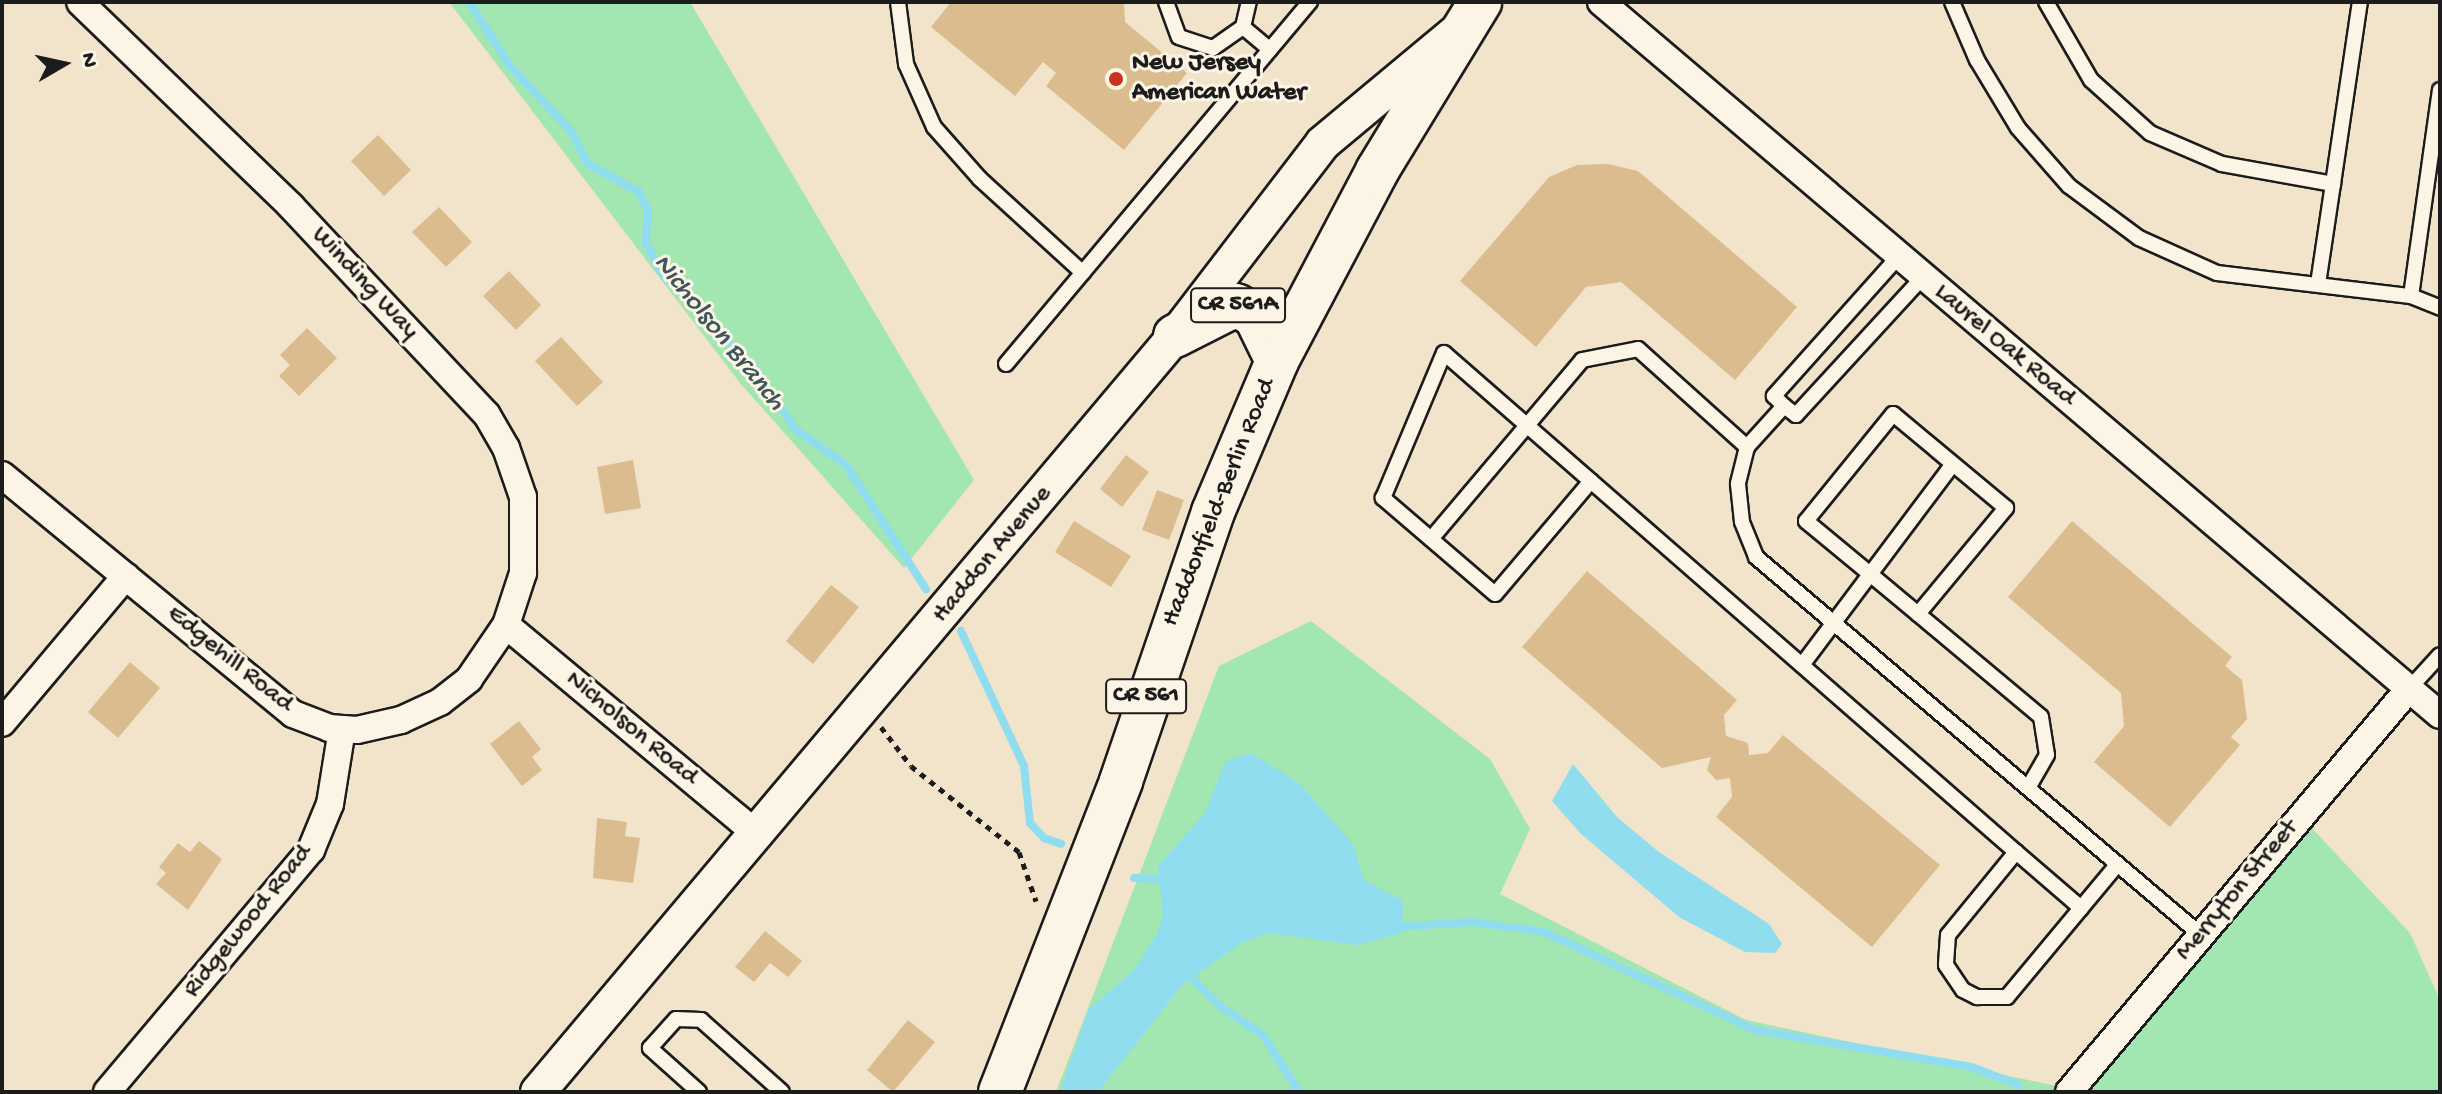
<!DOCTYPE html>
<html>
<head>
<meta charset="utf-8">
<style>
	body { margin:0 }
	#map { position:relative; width:2442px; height:1094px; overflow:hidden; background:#f2e4cb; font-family:"Gochi Hand",sans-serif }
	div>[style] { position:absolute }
	.green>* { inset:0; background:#a2e6b1 }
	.water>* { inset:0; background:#90ddf0 }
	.stream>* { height:8px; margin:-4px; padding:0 4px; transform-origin:4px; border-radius:4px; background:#90ddf0 }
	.building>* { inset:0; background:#dabc8e }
	.path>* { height:5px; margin-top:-2.5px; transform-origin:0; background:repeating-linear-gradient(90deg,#1c1c1c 0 6px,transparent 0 12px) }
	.roads { filter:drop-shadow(2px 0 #1c1c1c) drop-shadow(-2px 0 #1c1c1c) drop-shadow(0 2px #1c1c1c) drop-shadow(0 -2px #1c1c1c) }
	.service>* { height:14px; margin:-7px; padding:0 7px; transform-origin:7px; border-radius:7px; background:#fcf5e5 }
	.minor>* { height:26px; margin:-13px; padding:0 13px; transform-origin:13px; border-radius:13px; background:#fcf5e5 }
	.tertiary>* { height:34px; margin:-17px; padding:0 17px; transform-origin:17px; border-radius:17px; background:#fcf5e5 }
	.primary>* { height:42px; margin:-21px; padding:0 21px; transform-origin:21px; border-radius:21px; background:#fcf5e5 }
	.dots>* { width:22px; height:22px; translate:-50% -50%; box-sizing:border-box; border:4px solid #fcf5e5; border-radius:50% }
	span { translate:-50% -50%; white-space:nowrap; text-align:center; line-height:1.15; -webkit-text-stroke:6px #fcf5e5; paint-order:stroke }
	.shield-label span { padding:2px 6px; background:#fcf5e5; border:2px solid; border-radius:6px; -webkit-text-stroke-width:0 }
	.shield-label { font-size:24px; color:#1c1c1c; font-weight:700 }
	.poi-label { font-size:26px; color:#1c1c1c; font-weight:700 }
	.left { translate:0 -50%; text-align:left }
	.street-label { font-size:26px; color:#1c1c1c }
	.water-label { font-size:28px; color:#3f565c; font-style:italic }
	.frame { position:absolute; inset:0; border:4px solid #1c1c1c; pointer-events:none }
	.north { position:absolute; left:24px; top:24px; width:80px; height:80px; -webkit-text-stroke:6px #fcf5e5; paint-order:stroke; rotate:81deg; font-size:22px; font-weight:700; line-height:32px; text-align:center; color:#1c1c1c }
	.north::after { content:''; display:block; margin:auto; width:28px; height:36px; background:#1c1c1c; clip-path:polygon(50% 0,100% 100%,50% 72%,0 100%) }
</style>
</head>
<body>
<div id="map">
	<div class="green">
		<i style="clip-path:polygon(449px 2px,690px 2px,974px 480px,904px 568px,740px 383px)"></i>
		<i style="clip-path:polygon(1311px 621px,1490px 759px,1530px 829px,1500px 894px,1746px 1020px,2075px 1090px,2308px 824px,2410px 933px,2440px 1000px,2440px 1092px,1056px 1092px,1219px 666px)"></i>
	</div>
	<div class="water">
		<i style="clip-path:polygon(1251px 753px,1299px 783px,1352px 843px,1364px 880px,1403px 901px,1402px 933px,1356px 945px,1270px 933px,1243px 942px,1183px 984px,1098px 1092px,1060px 1092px,1088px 1010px,1134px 970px,1157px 934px,1163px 916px,1158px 866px,1205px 813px,1226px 761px)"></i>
		<i style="clip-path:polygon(1573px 764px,1617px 817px,1659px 852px,1769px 924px,1782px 944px,1775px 953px,1745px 952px,1679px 917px,1581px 834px,1552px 801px)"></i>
	</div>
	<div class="stream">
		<i style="left:469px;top:2px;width:76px;rotate:57.4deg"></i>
		<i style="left:510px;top:66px;width:89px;rotate:46.8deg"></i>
		<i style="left:571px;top:131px;width:37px;rotate:63deg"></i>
		<i style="left:588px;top:164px;width:58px;rotate:28.8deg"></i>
		<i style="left:639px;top:192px;width:21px;rotate:65deg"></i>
		<i style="left:648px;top:211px;width:32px;rotate:94deg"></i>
		<i style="left:646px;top:243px;width:36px;rotate:62deg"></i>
		<i style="left:663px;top:275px;width:134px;rotate:45.6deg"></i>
		<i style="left:757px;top:371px;width:69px;rotate:56.8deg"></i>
		<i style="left:795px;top:429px;width:62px;rotate:35.2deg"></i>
		<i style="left:846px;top:465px;width:148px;rotate:57.2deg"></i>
		<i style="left:961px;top:631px;width:149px;rotate:65deg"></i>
		<i style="left:1024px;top:766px;width:57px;rotate:84deg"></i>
		<i style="left:1030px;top:823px;width:21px;rotate:47deg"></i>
		<i style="left:1044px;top:838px;width:18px;rotate:19deg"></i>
		<i style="left:1134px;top:878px;width:31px;rotate:2deg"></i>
		<i style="left:1393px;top:927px;width:80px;rotate:-3.6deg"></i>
		<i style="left:1473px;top:922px;width:72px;rotate:8deg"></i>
		<i style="left:1544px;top:932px;width:233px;rotate:24.9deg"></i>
		<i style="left:1755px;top:1030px;width:220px;rotate:9.7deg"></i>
		<i style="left:1972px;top:1067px;width:50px;rotate:21deg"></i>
		<i style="left:1184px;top:970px;width:51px;rotate:45deg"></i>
		<i style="left:1220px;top:1006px;width:52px;rotate:34deg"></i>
		<i style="left:1263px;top:1035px;width:67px;rotate:57.7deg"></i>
	</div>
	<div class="building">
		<i style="clip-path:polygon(951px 2px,1124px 2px,1125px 22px,1187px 73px,1124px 150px,1046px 86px,1056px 73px,1043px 62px,1015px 96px,931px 27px)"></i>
		<i style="clip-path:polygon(378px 135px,411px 170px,384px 196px,351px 161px)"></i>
		<i style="clip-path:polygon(1608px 164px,1638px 171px,1797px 307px,1735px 380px,1621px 282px,1586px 287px,1536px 347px,1460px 281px,1549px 177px,1577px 165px)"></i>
		<i style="clip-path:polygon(439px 207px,472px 242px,446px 267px,412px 232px)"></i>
		<i style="clip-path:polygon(509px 271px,541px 305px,516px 330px,483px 296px)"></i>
		<i style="clip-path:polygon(307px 328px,337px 358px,299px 396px,279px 376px,290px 365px,280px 355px)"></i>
		<i style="clip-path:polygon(561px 337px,603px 382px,577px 406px,535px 361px)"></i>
		<i style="clip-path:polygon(1126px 455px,1149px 472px,1122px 507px,1100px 489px)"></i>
		<i style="clip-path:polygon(633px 460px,641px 508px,605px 514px,597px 467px)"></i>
		<i style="clip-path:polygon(1157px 490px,1184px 500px,1169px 540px,1142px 530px)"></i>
		<i style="clip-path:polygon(1074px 521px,1131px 556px,1111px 587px,1055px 552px)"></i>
		<i style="clip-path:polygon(2072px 521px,2232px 657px,2225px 666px,2242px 680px,2247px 719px,2231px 737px,2240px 745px,2170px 827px,2094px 762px,2124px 726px,2121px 693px,2008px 597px)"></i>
		<i style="clip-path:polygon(1587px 571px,1737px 700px,1724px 715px,1726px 736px,1748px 743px,1749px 755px,1768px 753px,1783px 735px,1940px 865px,1872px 947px,1716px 817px,1732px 797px,1730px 778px,1716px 780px,1707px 770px,1711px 757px,1662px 768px,1522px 647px)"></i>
		<i style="clip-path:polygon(831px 585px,859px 607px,813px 664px,786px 641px)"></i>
		<i style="clip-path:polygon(130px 662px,160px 688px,118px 738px,88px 712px)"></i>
		<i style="clip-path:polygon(519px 721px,541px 749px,532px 757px,542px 770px,522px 786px,490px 744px)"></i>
		<i style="clip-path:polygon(597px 818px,627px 822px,625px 836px,640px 838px,633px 883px,593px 878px)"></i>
		<i style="clip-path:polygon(199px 841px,222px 859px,188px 910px,156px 884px,166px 873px,159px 867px,178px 843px,190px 852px)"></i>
		<i style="clip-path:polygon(765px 931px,802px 961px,788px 977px,770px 963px,754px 982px,735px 967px)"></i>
		<i style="clip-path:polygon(908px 1020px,935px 1042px,893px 1092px,867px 1070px)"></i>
	</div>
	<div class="path">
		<i style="left:881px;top:727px;width:49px;rotate:52.4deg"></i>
		<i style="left:911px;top:766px;width:138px;rotate:38.5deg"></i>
		<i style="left:1019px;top:852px;width:52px;rotate:70.9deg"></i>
	</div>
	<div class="roads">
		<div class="service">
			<i style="left:898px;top:2px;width:63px;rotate:82.6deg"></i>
			<i style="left:906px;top:64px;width:69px;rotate:66deg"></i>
			<i style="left:934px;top:127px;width:69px;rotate:48.5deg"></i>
			<i style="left:980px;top:179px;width:139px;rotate:42.4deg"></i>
			<i style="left:1166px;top:2px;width:37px;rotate:70deg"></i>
			<i style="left:1179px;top:37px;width:36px;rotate:18deg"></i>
			<i style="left:1213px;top:48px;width:37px;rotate:-35deg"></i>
			<i style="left:1243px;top:27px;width:26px;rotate:-77deg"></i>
			<i style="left:1952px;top:2px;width:63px;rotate:66.7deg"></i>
			<i style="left:1977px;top:60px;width:79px;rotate:58.9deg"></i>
			<i style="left:2018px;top:128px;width:77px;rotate:48.7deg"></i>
			<i style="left:2069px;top:186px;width:87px;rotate:36.6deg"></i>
			<i style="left:2139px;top:238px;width:85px;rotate:24.2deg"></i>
			<i style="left:2217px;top:273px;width:195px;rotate:6.8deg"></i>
			<i style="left:2411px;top:296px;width:31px;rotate:22deg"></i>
			<i style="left:2046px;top:2px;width:90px;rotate:60deg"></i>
			<i style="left:2091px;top:80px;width:79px;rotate:41.9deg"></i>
			<i style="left:2150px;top:133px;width:78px;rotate:23.3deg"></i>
			<i style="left:2222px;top:164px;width:113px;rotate:10.2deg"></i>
			<i style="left:2333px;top:184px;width:184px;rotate:-81.6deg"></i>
			<i style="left:1243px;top:27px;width:35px;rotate:40deg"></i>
			<i style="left:1899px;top:256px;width:188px;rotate:131.8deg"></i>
			<i style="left:1774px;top:396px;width:14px;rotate:45deg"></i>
			<i style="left:1784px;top:406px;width:15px;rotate:37deg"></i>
			<i style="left:1796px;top:415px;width:188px;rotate:-47.4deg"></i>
			<i style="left:2318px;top:284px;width:101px;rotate:-81.5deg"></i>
			<i style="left:2411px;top:296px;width:208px;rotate:-82deg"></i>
			<i style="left:1006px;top:364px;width:473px;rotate:-50deg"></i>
			<i style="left:1784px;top:406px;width:55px;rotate:132.1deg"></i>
			<i style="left:1747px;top:447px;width:38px;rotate:104deg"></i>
			<i style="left:1738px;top:484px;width:38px;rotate:84deg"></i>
			<i style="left:1742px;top:522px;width:38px;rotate:68deg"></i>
			<i style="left:1756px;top:557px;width:584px;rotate:40.35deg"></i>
			<i style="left:1591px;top:481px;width:148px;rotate:130.3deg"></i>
			<i style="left:1495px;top:594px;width:148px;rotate:-139.4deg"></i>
			<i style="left:1383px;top:498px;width:157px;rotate:-67.2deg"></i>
			<i style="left:1444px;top:353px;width:759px;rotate:41.1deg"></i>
			<i style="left:2016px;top:852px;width:86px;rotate:40.7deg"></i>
			<i style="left:1431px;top:539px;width:234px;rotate:-49.8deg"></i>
			<i style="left:1582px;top:360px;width:57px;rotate:-11.1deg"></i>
			<i style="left:1638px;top:349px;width:147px;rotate:42deg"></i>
			<i style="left:1918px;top:614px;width:138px;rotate:-50.3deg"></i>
			<i style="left:2006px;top:508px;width:147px;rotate:-140.2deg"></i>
			<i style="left:1893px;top:414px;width:138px;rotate:129.1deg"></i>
			<i style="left:1806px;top:521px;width:83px;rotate:39.6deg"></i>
			<i style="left:1870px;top:574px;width:62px;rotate:39.8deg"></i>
			<i style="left:1918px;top:614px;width:160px;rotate:39.9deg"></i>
			<i style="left:2041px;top:717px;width:38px;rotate:81deg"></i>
			<i style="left:2047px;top:755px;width:38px;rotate:120deg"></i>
			<i style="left:1802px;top:665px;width:251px;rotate:-53.1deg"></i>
			<i style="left:2408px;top:690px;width:47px;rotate:-47.6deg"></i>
			<i style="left:2016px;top:852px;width:107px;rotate:129.3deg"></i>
			<i style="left:1948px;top:935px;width:30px;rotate:94deg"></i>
			<i style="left:1946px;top:965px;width:30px;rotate:56deg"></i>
			<i style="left:1963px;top:990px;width:16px;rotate:27deg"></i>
			<i style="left:1977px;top:997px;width:30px"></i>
			<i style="left:2007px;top:997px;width:173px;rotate:-50.2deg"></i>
			<i style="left:699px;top:1092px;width:66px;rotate:-138.1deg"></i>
			<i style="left:650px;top:1048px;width:39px;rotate:-48deg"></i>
			<i style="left:676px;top:1019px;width:25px;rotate:2deg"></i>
			<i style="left:701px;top:1020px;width:108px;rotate:41.6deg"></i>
		</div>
		<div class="minor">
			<i style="left:1601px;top:2px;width:1101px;rotate:40.36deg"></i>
			<i style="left:2px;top:475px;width:377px;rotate:39.4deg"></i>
			<i style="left:293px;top:714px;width:39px;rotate:21deg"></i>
			<i style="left:329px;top:728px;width:28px;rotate:4deg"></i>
			<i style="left:357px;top:730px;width:45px;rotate:-12.8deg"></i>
			<i style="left:401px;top:720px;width:43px;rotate:-24.8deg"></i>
			<i style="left:440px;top:702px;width:37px;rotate:-38deg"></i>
			<i style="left:469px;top:679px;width:65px;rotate:-55.6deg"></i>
			<i style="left:506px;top:625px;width:55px;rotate:-71.9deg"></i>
			<i style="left:523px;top:573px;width:76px;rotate:-90deg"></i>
			<i style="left:523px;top:497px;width:52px;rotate:-109.1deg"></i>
			<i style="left:506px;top:448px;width:39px;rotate:-120deg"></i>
			<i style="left:486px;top:414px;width:285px;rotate:-133.2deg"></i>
			<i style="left:291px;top:206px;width:293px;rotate:-136deg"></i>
			<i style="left:506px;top:625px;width:325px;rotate:39.8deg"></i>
			<i style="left:2px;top:723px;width:192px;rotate:-49.9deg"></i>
			<i style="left:107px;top:1092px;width:317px;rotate:-49.9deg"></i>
			<i style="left:311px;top:850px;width:50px;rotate:-67.6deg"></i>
			<i style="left:330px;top:804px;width:76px;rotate:-80.9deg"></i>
			<i style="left:2069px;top:1092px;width:526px;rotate:-49.86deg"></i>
		</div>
		<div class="tertiary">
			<i style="left:538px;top:1092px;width:989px;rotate:-49.88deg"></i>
			<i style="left:1175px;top:336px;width:243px;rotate:-52.5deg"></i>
			<i style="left:1323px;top:143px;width:172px;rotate:-39.8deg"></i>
		</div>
		<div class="primary">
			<i style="left:1175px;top:336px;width:68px;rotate:-26.9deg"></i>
			<i style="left:1236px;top:305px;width:22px;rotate:30deg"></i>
			<i style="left:1255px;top:316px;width:50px;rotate:63.9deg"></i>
			<i style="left:1000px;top:1092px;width:334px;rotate:-68.7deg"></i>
			<i style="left:1121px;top:781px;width:284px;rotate:-71.1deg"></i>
			<i style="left:1213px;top:512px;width:164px;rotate:-67deg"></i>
			<i style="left:1277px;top:361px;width:215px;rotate:-62.2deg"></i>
			<i style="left:1377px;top:171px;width:198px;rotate:-58.6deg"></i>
		</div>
	</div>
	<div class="dots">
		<i style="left:1116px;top:79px;background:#c8321e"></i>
	</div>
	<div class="shield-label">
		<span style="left:1238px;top:305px">CR 561A</span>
		<span style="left:1146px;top:696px">CR 561</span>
	</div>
	<div class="poi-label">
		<span class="left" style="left:1132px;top:79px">New Jersey<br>American Water</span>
	</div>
	<div class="street-label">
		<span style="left:364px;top:284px;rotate:47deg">Winding Way</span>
		<span style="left:2004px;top:346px;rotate:40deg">Laurel Oak Road</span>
		<span style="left:1220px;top:503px;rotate:-68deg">Haddonfield-Berlin Road</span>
		<span style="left:993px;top:555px;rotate:-50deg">Haddon Avenue</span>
		<span style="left:229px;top:660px;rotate:39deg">Edgehill Road</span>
		<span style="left:631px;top:729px;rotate:40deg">Nicholson Road</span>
		<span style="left:2238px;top:891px;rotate:-50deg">Merryton Street</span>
		<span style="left:249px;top:922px;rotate:-51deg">Ridgewood Road</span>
	</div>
	<div class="water-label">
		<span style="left:718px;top:333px;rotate:51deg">Nicholson Branch</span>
	</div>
	<div class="frame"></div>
	<div class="north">N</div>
</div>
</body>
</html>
